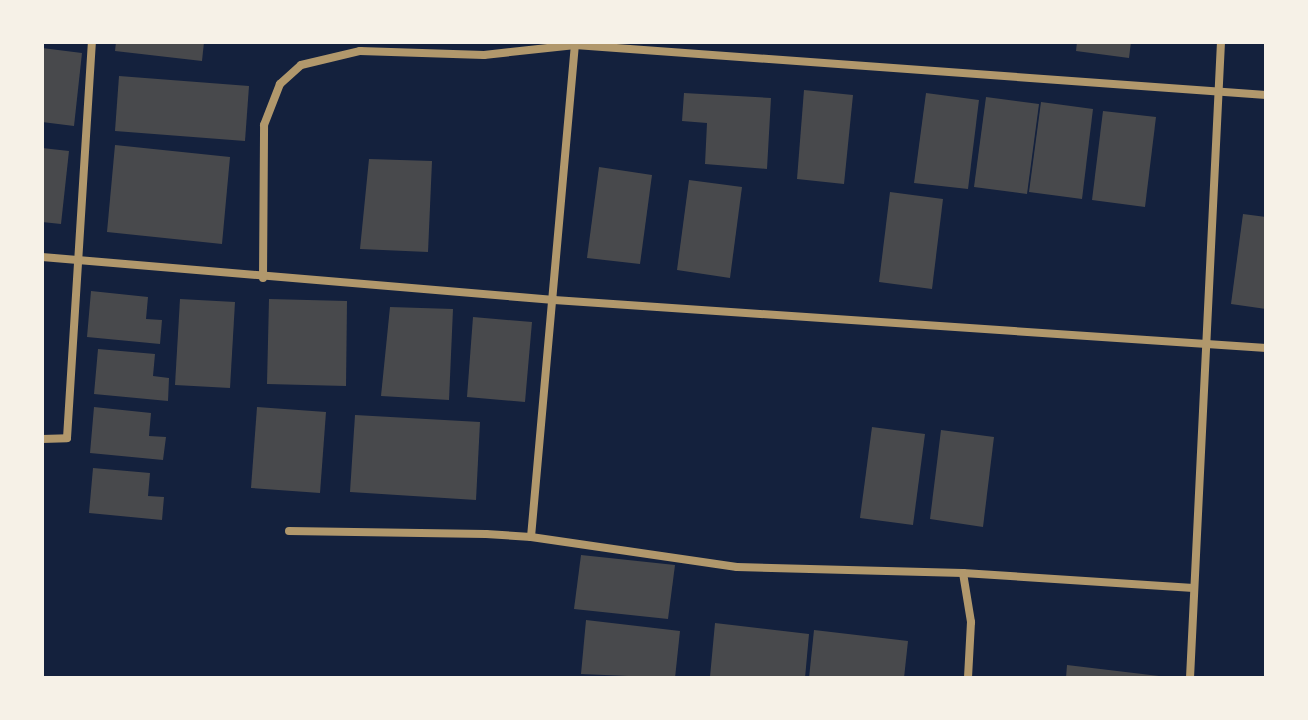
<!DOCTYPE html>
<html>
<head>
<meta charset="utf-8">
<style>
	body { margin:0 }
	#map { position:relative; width:1308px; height:720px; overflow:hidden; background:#14213d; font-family:Figtree,sans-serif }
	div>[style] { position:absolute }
	.building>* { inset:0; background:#48494c }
	.minor>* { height:8px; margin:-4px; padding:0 4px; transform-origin:4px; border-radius:4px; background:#b1986c }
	span { translate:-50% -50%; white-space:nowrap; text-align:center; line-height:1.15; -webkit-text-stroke:8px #f6f1e7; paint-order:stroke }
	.frame { position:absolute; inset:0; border:44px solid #f6f1e7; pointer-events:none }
</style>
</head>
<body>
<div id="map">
	<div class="building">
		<i style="clip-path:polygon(116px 42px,204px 42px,202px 61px,115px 51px)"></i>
		<i style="clip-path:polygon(1077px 42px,1131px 42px,1129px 58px,1076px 51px)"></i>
		<i style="clip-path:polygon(42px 48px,82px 53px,74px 126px,42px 122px)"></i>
		<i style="clip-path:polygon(119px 76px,249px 86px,245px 141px,115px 131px)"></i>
		<i style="clip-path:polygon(804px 90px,853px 95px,844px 184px,797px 179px)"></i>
		<i style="clip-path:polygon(684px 93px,771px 98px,767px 169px,705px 164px,707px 123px,682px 121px)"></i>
		<i style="clip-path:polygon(926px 93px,979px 100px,968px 189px,914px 183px)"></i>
		<i style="clip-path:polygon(986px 97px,1039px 104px,1027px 194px,974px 187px)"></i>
		<i style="clip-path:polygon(1041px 102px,1093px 109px,1082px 199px,1029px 192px)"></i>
		<i style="clip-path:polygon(1103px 111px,1156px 117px,1145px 207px,1092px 200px)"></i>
		<i style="clip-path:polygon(115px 145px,230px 157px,222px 244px,107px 232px)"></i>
		<i style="clip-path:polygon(42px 148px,69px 151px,61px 224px,42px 222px)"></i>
		<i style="clip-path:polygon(369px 159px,432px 161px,428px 252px,360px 249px)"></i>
		<i style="clip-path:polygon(599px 167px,652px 175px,640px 264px,587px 258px)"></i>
		<i style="clip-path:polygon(689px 180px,742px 187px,730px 278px,677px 270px)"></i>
		<i style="clip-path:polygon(890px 192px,943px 199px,932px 289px,879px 282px)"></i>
		<i style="clip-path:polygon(1243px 214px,1266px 217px,1266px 309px,1231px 304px)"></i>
		<i style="clip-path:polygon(91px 291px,148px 297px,146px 319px,162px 320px,160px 344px,87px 337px)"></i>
		<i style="clip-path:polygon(180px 299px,235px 302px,230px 388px,175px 385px)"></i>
		<i style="clip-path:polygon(269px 299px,347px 301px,346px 386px,267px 384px)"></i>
		<i style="clip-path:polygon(390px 307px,453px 309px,449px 400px,381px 396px)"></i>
		<i style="clip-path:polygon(473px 317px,532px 322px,525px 402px,467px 397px)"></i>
		<i style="clip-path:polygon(98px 349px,155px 354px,153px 376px,169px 378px,168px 401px,94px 394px)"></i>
		<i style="clip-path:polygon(94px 407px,151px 413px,149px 436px,166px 437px,163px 460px,90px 453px)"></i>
		<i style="clip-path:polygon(257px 407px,326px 412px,320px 493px,251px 488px)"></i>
		<i style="clip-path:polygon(355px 415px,480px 422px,476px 500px,350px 492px)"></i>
		<i style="clip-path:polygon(872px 427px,925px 434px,913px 525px,860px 518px)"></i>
		<i style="clip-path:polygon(941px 430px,994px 437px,983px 527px,930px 519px)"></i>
		<i style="clip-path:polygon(93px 468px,150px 473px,148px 496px,164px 497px,162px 520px,89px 513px)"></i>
		<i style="clip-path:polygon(581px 555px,675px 565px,668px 619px,574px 609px)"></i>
		<i style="clip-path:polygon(586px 620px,680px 631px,675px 678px,581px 674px)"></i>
		<i style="clip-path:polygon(715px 623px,809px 634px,805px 678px,710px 677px)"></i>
		<i style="clip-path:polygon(814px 630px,908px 641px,904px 678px,809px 678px)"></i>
		<i style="clip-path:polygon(1067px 665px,1159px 676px,1159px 678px,1066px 678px)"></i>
	</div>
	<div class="minor">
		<i style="left:42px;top:257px;width:514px;rotate:4.8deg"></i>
		<i style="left:554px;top:300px;width:714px;rotate:3.86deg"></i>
		<i style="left:263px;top:278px;width:153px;rotate:-89.6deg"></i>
		<i style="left:264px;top:125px;width:44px;rotate:-68.7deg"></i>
		<i style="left:280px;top:84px;width:28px;rotate:-42deg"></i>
		<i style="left:301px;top:65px;width:61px;rotate:-13.3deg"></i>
		<i style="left:360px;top:51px;width:124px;rotate:1.8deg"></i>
		<i style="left:484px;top:55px;width:92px;rotate:-6.3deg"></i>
		<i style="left:575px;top:45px;width:693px;rotate:4.14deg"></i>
		<i style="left:42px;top:439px;width:25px;rotate:-2deg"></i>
		<i style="left:67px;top:438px;width:397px;rotate:-86.4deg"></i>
		<i style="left:289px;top:531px;width:197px;rotate:0.9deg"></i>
		<i style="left:486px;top:534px;width:45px;rotate:3.8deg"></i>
		<i style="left:531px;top:537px;width:208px;rotate:8.3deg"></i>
		<i style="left:737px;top:567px;width:226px;rotate:1.5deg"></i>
		<i style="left:963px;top:573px;width:231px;rotate:3.7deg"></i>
		<i style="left:531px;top:537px;width:496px;rotate:-84.9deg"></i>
		<i style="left:963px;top:573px;width:50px;rotate:80.7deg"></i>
		<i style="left:971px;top:622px;width:56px;rotate:93.1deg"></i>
		<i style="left:1190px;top:678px;width:637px;rotate:-87.21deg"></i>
	</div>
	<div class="frame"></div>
</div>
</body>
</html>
